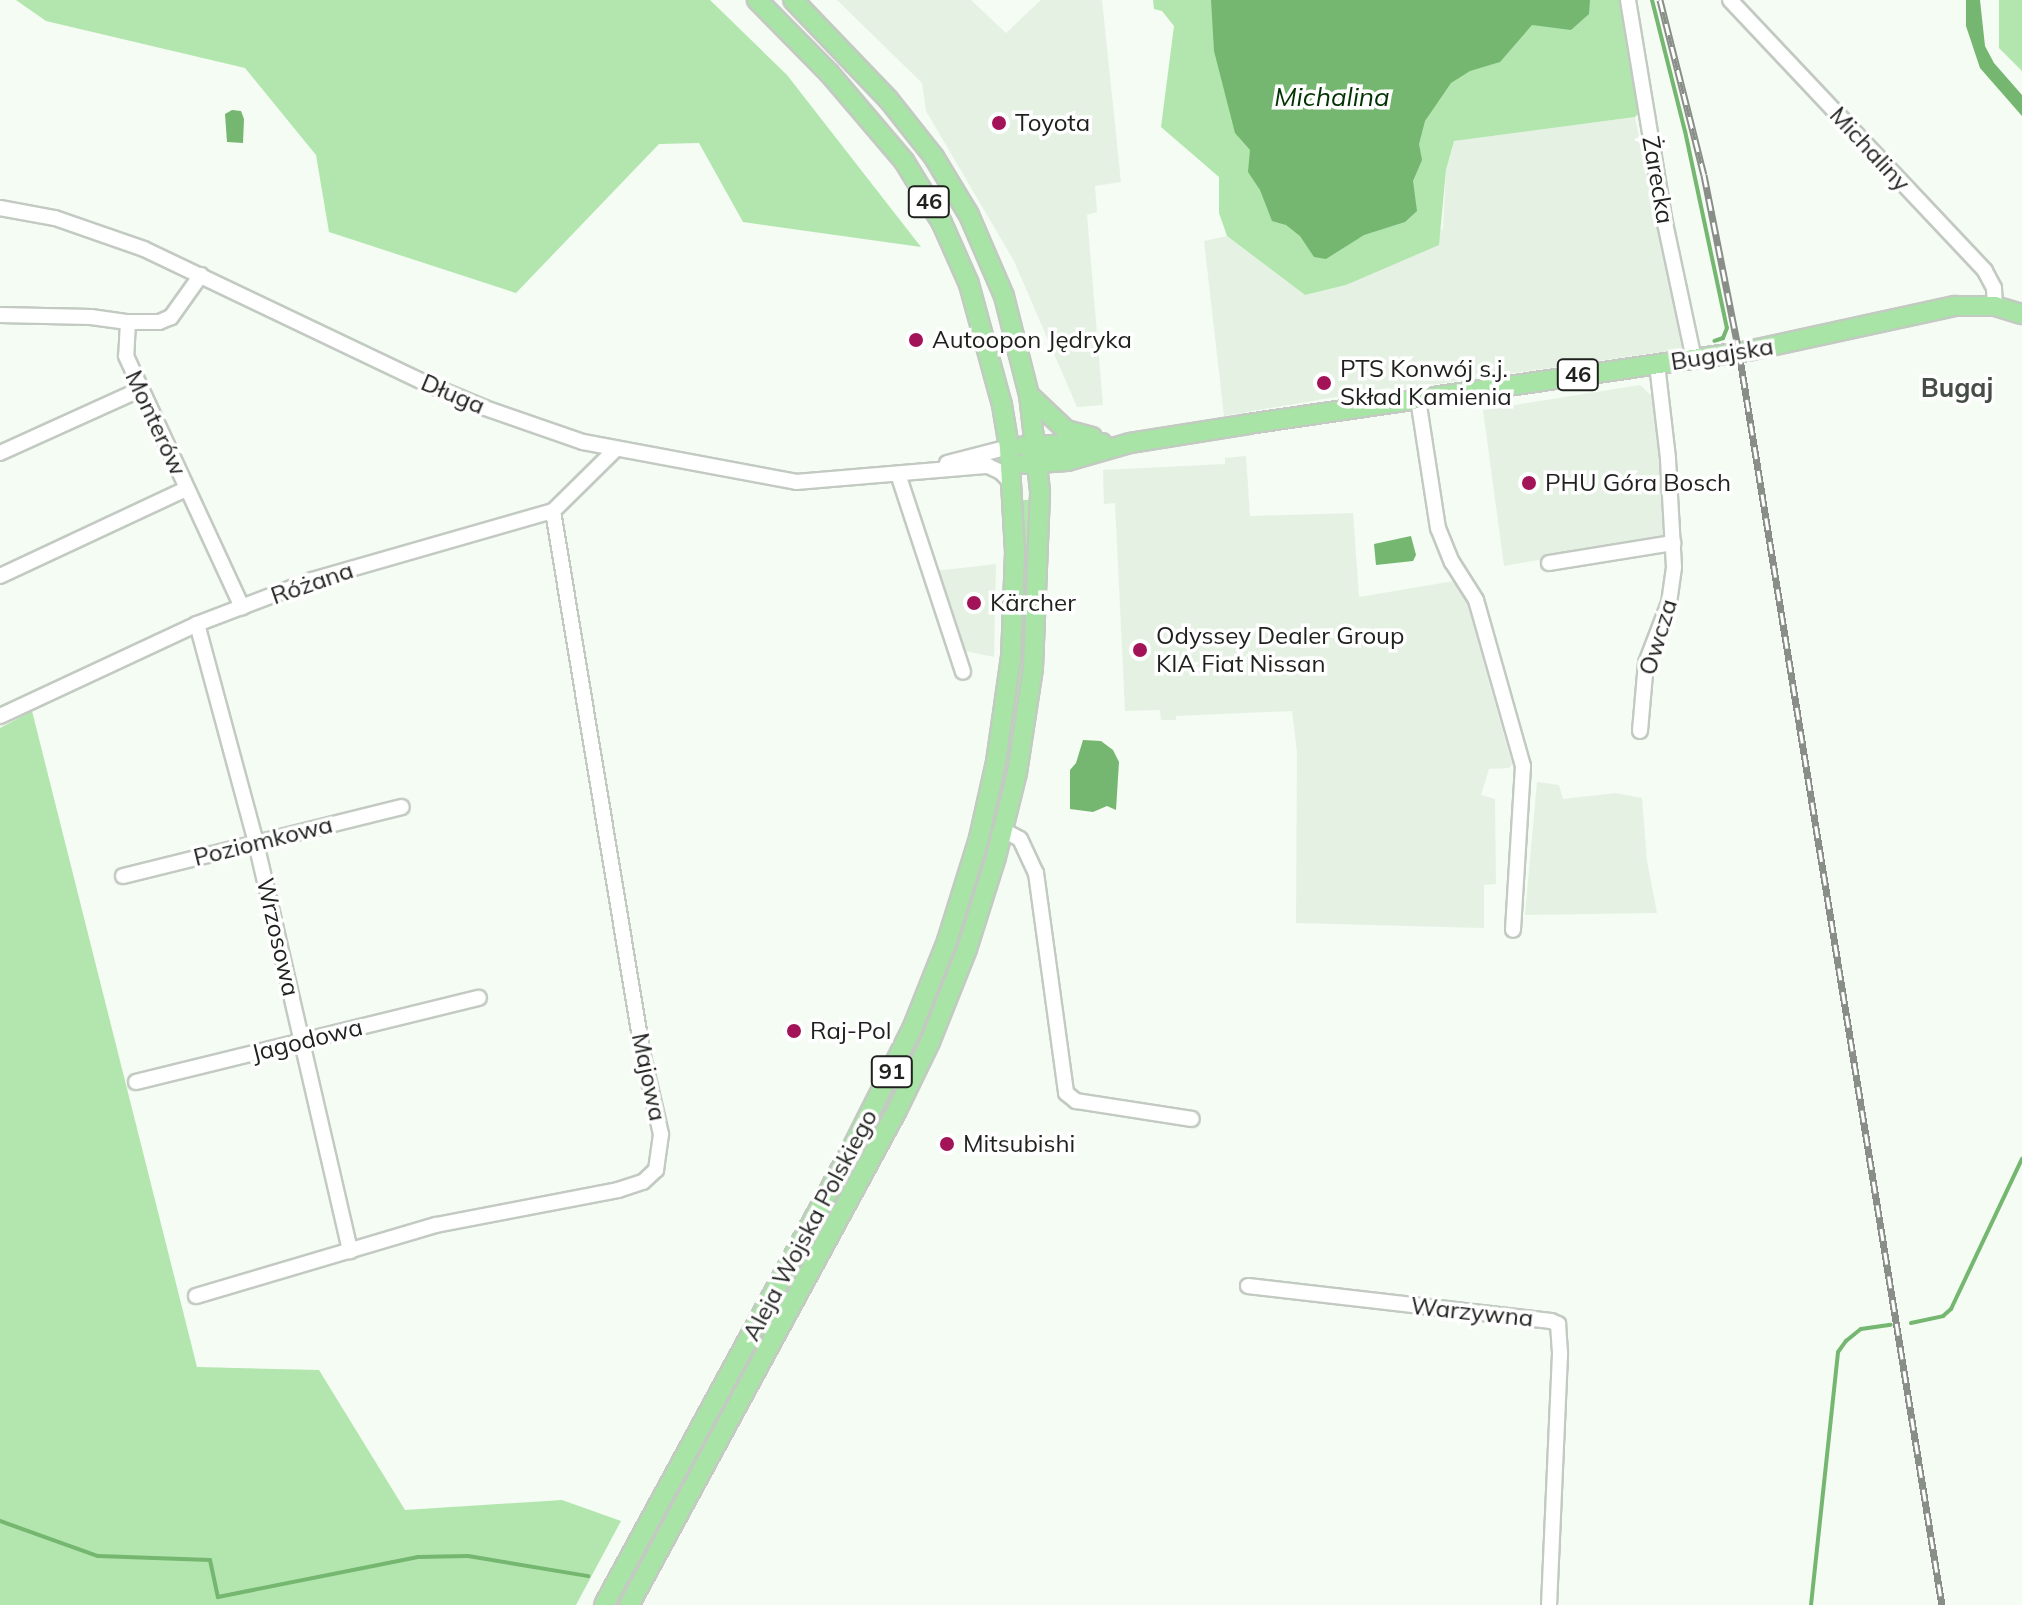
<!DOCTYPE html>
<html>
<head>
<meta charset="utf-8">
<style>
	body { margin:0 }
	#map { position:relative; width:2022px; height:1605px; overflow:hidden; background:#f4fcf3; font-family:Mulish,sans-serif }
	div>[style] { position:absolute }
	.built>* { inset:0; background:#e5f2e3 }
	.green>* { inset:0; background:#b2e6ae }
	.water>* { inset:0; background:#75b770 }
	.stream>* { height:4px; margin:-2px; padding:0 2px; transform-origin:2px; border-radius:2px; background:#75b770 }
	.roads { filter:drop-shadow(2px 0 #c2cac2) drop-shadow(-2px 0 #c2cac2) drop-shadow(0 2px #c2cac2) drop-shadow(0 -2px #c2cac2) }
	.minor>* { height:14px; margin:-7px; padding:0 7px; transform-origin:7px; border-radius:7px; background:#fff }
	.major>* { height:18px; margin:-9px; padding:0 9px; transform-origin:9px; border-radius:9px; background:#a8e4a5 }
	.rail>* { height:7px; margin-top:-3.5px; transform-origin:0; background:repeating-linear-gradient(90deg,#fff 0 12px,#898e88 0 24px); box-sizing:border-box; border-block:2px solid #898e88 }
	.dots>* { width:22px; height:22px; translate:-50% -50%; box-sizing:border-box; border:4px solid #fff; border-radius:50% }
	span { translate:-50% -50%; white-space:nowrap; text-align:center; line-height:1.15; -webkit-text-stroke:7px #fff; paint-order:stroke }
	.shield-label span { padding:2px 6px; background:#fff; border:2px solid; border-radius:6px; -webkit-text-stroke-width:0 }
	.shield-label { font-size:22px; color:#1f211e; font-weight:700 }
	.poi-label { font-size:24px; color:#1f211e }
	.left { translate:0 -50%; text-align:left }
	.street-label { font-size:24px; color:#1f211e }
	.water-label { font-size:26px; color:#033403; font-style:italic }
	.neighbourhood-label { font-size:26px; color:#464c46; font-weight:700 }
</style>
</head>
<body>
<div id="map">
	<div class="built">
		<i style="clip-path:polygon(837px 0,971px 0,1006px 33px,1041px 0,1102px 0,1121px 182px,1095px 186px,1097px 212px,1087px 215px,1103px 405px,1077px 407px,1014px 261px,926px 111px,922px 83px)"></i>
		<i style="clip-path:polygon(1635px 117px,1682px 349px,1396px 390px,1388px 388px,1224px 416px,1204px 241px,1227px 236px,1305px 295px,1346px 285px,1443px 229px,1446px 170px,1454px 141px)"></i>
		<i style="clip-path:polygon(1640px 385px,1656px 400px,1665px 537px,1504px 566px,1483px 410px)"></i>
		<i style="clip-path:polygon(1246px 456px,1250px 516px,1353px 513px,1359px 597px,1454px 581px,1463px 589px,1512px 764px,1509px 768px,1489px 769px,1481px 795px,1495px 799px,1495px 804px,1496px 884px,1484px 885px,1484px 928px,1296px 923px,1297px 752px,1292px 711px,1176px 716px,1176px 720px,1161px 720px,1160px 710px,1125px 711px,1115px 503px,1104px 504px,1103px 470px,1225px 464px,1225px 458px)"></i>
		<i style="clip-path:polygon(996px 564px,994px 657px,961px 650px,934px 571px)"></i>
		<i style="clip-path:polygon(1537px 782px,1559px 785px,1563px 799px,1616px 793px,1642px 798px,1647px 861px,1657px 913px,1525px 915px)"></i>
	</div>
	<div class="green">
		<i style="clip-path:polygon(16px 0,710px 0,787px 75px,921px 247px,743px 222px,699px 143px,659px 144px,516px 293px,329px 232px,316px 155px,245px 68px,46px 21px)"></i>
		<i style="clip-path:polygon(1153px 0,1620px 0,1624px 27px,1632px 27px,1645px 106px,1635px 117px,1454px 141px,1446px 170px,1439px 245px,1346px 285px,1305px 295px,1227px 236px,1219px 213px,1219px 177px,1161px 127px,1174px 26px,1162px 11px,1154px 9px)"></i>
		<i style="clip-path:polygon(1999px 0,2022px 0,2022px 71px,1999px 48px)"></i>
		<i style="clip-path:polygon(1020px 500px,1029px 500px,1028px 604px,1023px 680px,1004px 787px,998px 786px)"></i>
		<i style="clip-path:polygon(32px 711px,197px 1367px,319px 1370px,405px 1510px,562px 1500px,621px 1521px,576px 1605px,0 1605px,0 728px)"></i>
	</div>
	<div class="water">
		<i style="clip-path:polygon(1211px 0,1590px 0,1589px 14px,1571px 30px,1532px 25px,1500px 62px,1470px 71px,1451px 83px,1425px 121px,1419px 144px,1422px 160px,1413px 181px,1417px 211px,1405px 222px,1364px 235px,1326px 259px,1314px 257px,1300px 236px,1286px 225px,1272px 221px,1260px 190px,1248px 172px,1250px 150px,1235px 133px,1214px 51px)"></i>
		<i style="clip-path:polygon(1966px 0,1980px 0,1985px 46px,1994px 63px,2022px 95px,2022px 116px,1980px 68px,1966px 26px)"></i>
		<i style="clip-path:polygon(232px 110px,241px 111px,244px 119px,243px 143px,227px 142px,225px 114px)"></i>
		<i style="clip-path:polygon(1411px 536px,1416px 555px,1413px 561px,1376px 565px,1374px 544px)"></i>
		<i style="clip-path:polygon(1083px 740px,1101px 741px,1113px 750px,1119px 762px,1116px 810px,1107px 806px,1093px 812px,1070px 809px,1070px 770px,1076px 763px)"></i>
	</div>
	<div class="stream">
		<i style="left:1652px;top:0;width:135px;rotate:75.9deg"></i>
		<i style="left:1685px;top:131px;width:201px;rotate:78deg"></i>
		<i style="left:1727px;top:328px;width:11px;rotate:112deg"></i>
		<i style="left:1723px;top:338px;width:9px;rotate:162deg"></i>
		<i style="left:1911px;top:1323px;width:33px;rotate:-12deg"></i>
		<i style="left:1943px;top:1316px;width:11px;rotate:-41deg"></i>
		<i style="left:1951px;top:1309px;width:166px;rotate:-64.7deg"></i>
		<i style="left:0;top:1521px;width:104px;rotate:19.7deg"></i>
		<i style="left:98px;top:1556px;width:112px;rotate:2deg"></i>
		<i style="left:210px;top:1560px;width:38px;rotate:78deg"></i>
		<i style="left:218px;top:1597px;width:204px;rotate:-11.3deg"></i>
		<i style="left:418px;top:1557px;width:50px;rotate:-1.1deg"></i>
		<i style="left:468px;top:1556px;width:122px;rotate:9.5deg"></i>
		<i style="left:1811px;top:1605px;width:254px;rotate:-83.9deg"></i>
		<i style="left:1838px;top:1352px;width:14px;rotate:-54deg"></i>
		<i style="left:1846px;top:1341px;width:19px;rotate:-39deg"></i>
		<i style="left:1861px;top:1329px;width:30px;rotate:-8deg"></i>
	</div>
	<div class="roads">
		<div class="minor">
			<i style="left:1628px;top:0;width:226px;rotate:80.6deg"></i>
			<i style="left:1665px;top:223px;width:140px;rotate:78deg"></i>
			<i style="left:1730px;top:0;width:372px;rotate:46.7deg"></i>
			<i style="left:1985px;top:271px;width:19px;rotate:62deg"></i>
			<i style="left:1994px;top:288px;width:18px;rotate:87deg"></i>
			<i style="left:0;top:208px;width:56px;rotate:10.3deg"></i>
			<i style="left:55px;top:218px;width:94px;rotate:19.2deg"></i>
			<i style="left:144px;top:249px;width:311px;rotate:25.5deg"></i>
			<i style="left:425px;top:383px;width:65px;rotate:22.6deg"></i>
			<i style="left:485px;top:408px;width:104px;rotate:19.1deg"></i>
			<i style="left:583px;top:442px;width:217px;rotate:10.6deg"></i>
			<i style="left:796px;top:482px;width:193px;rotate:-4.8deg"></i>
			<i style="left:988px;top:466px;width:14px;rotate:25deg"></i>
			<i style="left:1001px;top:472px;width:16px;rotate:47deg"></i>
			<i style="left:201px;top:275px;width:52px;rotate:125.5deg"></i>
			<i style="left:171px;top:317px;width:13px;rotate:157deg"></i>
			<i style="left:159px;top:322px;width:31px;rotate:180deg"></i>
			<i style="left:128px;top:322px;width:34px;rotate:93deg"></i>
			<i style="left:126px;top:356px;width:277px;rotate:65.2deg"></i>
			<i style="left:0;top:315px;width:91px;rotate:1.3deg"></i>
			<i style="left:91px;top:317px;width:37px;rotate:8deg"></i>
			<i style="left:1418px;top:399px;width:131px;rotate:81.2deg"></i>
			<i style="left:1438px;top:528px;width:37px;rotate:68deg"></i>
			<i style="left:1452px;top:562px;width:45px;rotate:57.7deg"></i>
			<i style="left:1476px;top:600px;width:173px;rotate:74.2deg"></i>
			<i style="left:1523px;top:766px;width:164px;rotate:93.5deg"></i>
			<i style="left:0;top:453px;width:153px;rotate:-24.4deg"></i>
			<i style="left:947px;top:463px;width:64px;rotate:-14.5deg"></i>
			<i style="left:898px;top:474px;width:208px;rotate:71.8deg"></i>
			<i style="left:1549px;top:563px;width:126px;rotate:-9.2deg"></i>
			<i style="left:0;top:576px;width:205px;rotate:-25.1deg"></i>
			<i style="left:197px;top:624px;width:227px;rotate:74.9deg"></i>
			<i style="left:256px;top:843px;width:419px;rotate:77deg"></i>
			<i style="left:0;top:716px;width:217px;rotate:-25deg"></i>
			<i style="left:197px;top:624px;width:123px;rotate:-20.9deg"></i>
			<i style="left:312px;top:580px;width:251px;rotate:-16deg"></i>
			<i style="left:553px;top:511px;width:87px;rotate:-44.5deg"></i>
			<i style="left:1640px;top:731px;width:68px;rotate:-85deg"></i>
			<i style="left:1646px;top:663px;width:64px;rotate:-69deg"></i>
			<i style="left:1669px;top:603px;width:36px;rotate:-82deg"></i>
			<i style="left:1674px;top:567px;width:109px;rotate:-93.2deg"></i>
			<i style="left:1668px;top:458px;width:94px;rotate:-96.7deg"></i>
			<i style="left:1003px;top:830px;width:19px;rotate:28deg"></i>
			<i style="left:1020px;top:839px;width:38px;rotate:65deg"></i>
			<i style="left:1036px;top:873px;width:222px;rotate:82.2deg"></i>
			<i style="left:1066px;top:1093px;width:13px;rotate:39deg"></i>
			<i style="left:1076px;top:1101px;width:117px;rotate:8.8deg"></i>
			<i style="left:123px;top:876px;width:287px;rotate:-13.9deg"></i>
			<i style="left:136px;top:1082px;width:353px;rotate:-13.8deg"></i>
			<i style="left:1248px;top:1286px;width:305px;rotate:6.6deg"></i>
			<i style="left:1551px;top:1321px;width:8px;rotate:23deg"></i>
			<i style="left:1558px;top:1324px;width:30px;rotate:86deg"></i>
			<i style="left:1560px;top:1354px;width:251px;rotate:92.5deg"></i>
			<i style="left:196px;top:1296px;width:250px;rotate:-16.5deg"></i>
			<i style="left:436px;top:1225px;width:185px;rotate:-10.9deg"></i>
			<i style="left:618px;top:1190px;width:26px;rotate:-18deg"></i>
			<i style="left:643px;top:1182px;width:18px;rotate:-43deg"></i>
			<i style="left:656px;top:1170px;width:36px;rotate:-82deg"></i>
			<i style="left:661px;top:1134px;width:80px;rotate:-103deg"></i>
			<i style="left:643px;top:1056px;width:552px;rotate:-99.38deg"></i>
		</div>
		<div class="major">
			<i style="left:1029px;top:395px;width:51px;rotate:43.4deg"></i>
			<i style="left:1066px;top:430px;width:27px;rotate:15deg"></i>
			<i style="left:1024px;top:446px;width:78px;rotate:-2.2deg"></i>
			<i style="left:1025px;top:464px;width:42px;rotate:-4.1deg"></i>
			<i style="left:1067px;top:461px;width:66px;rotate:-15.9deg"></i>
			<i style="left:1130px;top:443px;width:120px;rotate:-9.1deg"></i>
			<i style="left:1248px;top:424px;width:505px;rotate:-8.31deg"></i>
			<i style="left:1748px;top:351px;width:212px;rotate:-12.3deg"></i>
			<i style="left:1955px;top:306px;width:40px"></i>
			<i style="left:1995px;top:306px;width:28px;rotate:17deg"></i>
			<i style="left:604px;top:1605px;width:513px;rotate:-61.49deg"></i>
			<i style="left:849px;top:1154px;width:140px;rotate:-63.3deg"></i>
			<i style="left:912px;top:1029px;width:95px;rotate:-68.3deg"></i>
			<i style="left:947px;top:941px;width:108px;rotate:-72.7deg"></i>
			<i style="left:979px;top:838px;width:78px;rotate:-77.4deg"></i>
			<i style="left:996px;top:762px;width:106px;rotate:-81.9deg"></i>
			<i style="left:1011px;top:657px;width:105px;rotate:-87.8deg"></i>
			<i style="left:1015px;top:552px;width:105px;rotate:-93.3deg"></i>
			<i style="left:1009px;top:447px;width:43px;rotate:-99.5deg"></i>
			<i style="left:1002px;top:405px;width:125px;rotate:-105.3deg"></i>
			<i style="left:969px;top:284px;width:67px;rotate:-113.9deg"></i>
			<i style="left:942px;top:223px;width:73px;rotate:-121.5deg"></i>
			<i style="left:904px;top:161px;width:116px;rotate:-130.4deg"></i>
			<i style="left:829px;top:73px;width:103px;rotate:-134.6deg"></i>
			<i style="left:629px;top:1605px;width:561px;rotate:-61.56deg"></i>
			<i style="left:896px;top:1112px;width:78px;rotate:-64.1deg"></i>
			<i style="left:930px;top:1042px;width:100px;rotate:-68.3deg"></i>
			<i style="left:967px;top:949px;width:96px;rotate:-72.5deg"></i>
			<i style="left:996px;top:857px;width:87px;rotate:-76deg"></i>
			<i style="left:1017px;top:773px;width:106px;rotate:-81.3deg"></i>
			<i style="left:1033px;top:668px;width:177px;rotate:-87.7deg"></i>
			<i style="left:1040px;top:491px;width:97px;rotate:-96.5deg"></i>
			<i style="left:1029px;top:395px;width:102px;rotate:-104.2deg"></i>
			<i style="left:1004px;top:296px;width:88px;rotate:-113.4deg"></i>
			<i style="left:969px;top:215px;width:68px;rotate:-121.1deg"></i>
			<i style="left:934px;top:157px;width:74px;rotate:-128.4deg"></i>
			<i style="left:888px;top:99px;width:137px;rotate:-133.8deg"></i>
		</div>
	</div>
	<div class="rail">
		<i style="left:1660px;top:0;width:180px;rotate:75.9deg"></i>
		<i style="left:1704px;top:175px;width:180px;rotate:78.8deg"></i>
		<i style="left:1739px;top:352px;width:1269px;rotate:80.8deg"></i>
	</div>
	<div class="dots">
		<i style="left:999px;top:123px;background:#a31357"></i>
		<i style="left:916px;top:340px;background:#a31357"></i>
		<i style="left:1324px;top:383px;background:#a31357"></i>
		<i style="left:1529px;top:483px;background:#a31357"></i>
		<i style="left:974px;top:603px;background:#a31357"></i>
		<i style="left:1140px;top:650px;background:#a31357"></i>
		<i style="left:794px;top:1031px;background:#a31357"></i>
		<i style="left:947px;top:1144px;background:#a31357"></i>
	</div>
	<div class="shield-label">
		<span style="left:929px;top:202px">46</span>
		<span style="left:1578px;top:375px">46</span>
		<span style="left:892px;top:1072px">91</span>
	</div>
	<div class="poi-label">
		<span class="left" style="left:1015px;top:123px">Toyota</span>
		<span class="left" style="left:932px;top:340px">Autoopon Jędryka</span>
		<span class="left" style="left:1340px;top:383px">PTS Konwój s.j.<br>Skład Kamienia</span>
		<span class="left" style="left:1545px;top:483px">PHU Góra Bosch</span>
		<span class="left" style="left:990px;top:603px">Kärcher</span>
		<span class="left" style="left:1156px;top:650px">Odyssey Dealer Group<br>KIA Fiat Nissan</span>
		<span class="left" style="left:810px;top:1031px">Raj-Pol</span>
		<span class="left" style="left:963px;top:1144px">Mitsubishi</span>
	</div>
	<div class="street-label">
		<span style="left:1870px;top:149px;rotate:47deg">Michaliny</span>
		<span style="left:1658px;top:180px;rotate:80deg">Żarecka</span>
		<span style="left:1722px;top:354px;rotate:-9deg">Bugajska</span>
		<span style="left:453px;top:394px;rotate:23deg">Długa</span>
		<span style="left:156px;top:423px;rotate:65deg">Monterów</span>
		<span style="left:312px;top:583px;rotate:-19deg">Różana</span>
		<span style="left:1658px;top:637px;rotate:-73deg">Owcza</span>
		<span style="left:263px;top:841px;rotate:-14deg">Poziomkowa</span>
		<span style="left:278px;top:937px;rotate:77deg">Wrzosowa</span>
		<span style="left:307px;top:1040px;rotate:-14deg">Jagodowa</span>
		<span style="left:649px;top:1077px;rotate:78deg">Majowa</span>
		<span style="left:810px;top:1225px;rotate:-62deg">Aleja Wojska Polskiego</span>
		<span style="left:1472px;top:1312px;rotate:6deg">Warzywna</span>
	</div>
	<div class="water-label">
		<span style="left:1332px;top:97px">Michalina</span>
	</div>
	<div class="neighbourhood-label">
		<span style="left:1957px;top:388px">Bugaj</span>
	</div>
</div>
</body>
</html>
